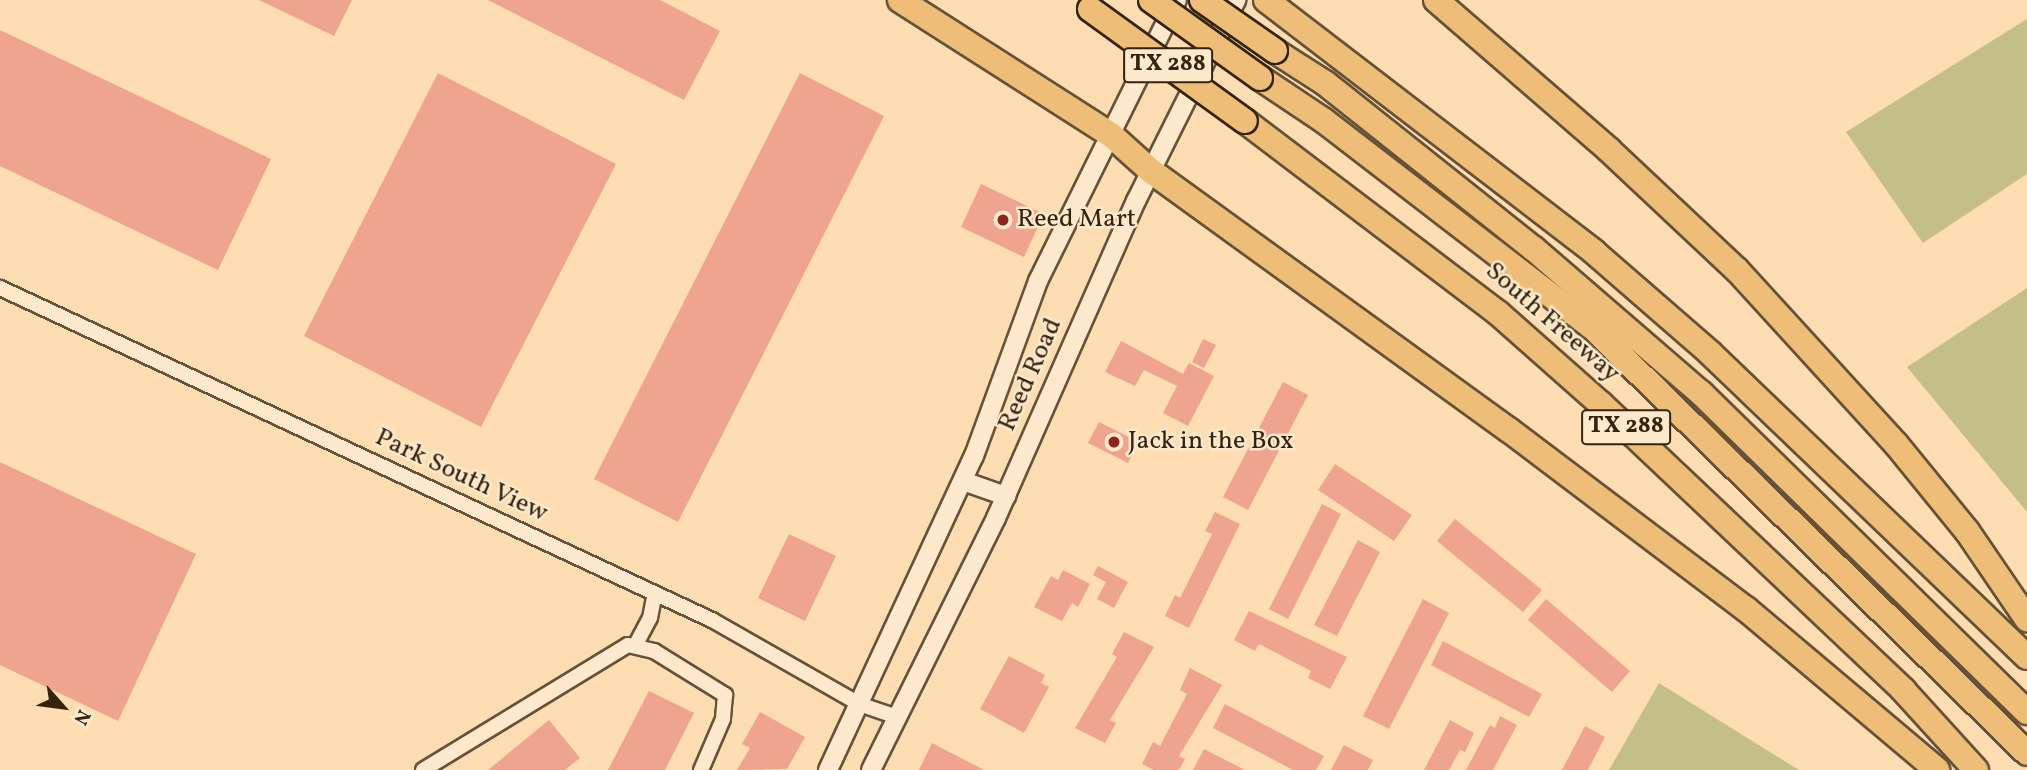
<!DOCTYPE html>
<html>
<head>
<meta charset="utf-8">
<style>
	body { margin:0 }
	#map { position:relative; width:2027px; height:770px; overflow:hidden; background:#fdddb1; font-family:Vollkorn,serif }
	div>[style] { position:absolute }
	.green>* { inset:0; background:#c4bf88 }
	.building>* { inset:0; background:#eea48f }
	.roads { filter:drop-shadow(2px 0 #665238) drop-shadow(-2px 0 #665238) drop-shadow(0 2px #665238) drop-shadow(0 -2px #665238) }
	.minor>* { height:14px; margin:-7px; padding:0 7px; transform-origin:7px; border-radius:7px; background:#fee9cc }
	.tertiary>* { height:18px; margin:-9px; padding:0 9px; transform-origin:9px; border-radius:9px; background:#fee9cc }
	.motorway>* { height:24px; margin:-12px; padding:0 12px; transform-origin:12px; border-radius:12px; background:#eebe78 }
	.bridges { filter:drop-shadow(2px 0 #34230f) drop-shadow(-2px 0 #34230f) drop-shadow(0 2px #34230f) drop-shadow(0 -2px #34230f) }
	.motorway-bridge>* { height:24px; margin:-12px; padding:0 12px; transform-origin:12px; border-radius:12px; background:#eebe78 }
	.dots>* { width:19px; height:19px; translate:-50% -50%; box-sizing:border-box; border:4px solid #fee9cc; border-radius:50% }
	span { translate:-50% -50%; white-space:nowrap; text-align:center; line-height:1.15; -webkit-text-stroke:5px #fee9cc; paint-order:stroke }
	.shield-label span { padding:2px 5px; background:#fee9cc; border:2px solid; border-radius:5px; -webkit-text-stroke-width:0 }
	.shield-label { font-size:24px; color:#34230f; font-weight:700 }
	.poi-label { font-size:26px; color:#34230f }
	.left { translate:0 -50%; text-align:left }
	.street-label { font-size:26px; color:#34230f }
	.north { position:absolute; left:28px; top:672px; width:70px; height:70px; -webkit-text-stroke:5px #fee9cc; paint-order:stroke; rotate:118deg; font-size:19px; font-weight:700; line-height:28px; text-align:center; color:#34230f }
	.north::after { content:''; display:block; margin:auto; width:24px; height:32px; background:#34230f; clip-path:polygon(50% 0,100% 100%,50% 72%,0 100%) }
</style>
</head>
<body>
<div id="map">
	<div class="green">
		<i style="clip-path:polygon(2027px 19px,2027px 174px,1923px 243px,1846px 132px)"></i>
		<i style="clip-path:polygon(2027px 288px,2027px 512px,1907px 367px)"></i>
		<i style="clip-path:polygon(1659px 683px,1799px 770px,1609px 770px)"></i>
	</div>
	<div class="building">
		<i style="clip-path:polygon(259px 0,352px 0,334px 36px)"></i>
		<i style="clip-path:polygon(488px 0,660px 0,720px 31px,684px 100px)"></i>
		<i style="clip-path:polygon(0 30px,271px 159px,218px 270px,0 166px)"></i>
		<i style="clip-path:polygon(438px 73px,616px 164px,481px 427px,304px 336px)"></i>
		<i style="clip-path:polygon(800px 73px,884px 116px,678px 522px,594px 479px)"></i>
		<i style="clip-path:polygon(981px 184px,1044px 214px,1024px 257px,961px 227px)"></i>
		<i style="clip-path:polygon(1203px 339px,1216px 345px,1204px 368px,1192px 362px)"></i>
		<i style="clip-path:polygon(1121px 341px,1183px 374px,1189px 363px,1214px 376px,1188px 426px,1163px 413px,1177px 386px,1144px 370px,1135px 386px,1105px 372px)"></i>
		<i style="clip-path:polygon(1283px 382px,1308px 395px,1248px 510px,1223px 497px)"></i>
		<i style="clip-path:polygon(1099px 422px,1139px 442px,1128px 463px,1088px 443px)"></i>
		<i style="clip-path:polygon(0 462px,196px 554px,118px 721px,0 665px)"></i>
		<i style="clip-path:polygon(1335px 464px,1412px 515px,1394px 541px,1318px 490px)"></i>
		<i style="clip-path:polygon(1322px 504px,1341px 514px,1288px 619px,1269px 609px)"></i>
		<i style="clip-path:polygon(1215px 512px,1240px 524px,1189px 628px,1165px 616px,1175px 595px,1180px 598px,1212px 534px,1205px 531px)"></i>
		<i style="clip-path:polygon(1455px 519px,1542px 590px,1523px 612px,1437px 541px)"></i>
		<i style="clip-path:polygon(789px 534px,836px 556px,805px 621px,758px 598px)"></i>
		<i style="clip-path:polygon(1358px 540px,1380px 552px,1337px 636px,1314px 625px)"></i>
		<i style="clip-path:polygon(1098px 566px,1128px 582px,1114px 608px,1097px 599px,1106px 582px,1093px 575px)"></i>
		<i style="clip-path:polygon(1063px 570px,1090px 584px,1078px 607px,1072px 603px,1062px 621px,1034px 607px,1051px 576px,1058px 580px)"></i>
		<i style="clip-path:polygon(1423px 599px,1449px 613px,1389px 729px,1363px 716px)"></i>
		<i style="clip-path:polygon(1546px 599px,1630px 671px,1612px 692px,1528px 620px)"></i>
		<i style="clip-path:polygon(1249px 611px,1347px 657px,1330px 689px,1308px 678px,1311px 671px,1259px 644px,1255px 651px,1234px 640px)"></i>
		<i style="clip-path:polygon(1124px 632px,1154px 647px,1110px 720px,1116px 723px,1105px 743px,1075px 728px,1117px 657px,1112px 654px)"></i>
		<i style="clip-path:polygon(1443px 641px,1542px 694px,1529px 717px,1431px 665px)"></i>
		<i style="clip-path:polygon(1009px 656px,1045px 675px,1041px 683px,1049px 687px,1024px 733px,980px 709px)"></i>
		<i style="clip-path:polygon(1190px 668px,1222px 685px,1179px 756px,1185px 759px,1179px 770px,1154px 770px,1142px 764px,1153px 742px,1160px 746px,1187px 694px,1180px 690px)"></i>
		<i style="clip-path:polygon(649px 691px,694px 713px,665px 770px,608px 770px)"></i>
		<i style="clip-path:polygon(1225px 704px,1324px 756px,1316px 770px,1293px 770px,1213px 728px)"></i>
		<i style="clip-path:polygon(760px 712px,805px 737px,787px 769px,737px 770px,750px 748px,742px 744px)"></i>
		<i style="clip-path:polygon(1500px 716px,1517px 725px,1493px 770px,1466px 770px,1490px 725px,1495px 728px)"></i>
		<i style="clip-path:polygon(549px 720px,580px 758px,565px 770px,488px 770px)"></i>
		<i style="clip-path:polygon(1450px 720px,1474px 733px,1465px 752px,1460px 750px,1449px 770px,1424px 770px)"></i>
		<i style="clip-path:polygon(1585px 726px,1605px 737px,1588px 770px,1562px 770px)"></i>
		<i style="clip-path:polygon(932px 743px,984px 770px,919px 770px)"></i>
		<i style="clip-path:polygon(1344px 745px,1373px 760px,1368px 770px,1331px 770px)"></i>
		<i style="clip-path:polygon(1204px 749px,1245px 770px,1193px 770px)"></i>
	</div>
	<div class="roads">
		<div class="minor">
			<i style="left:0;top:288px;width:786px;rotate:25deg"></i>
			<i style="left:712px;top:620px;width:169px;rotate:29.7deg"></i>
			<i style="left:859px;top:704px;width:40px;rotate:18.9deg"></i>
			<i style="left:635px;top:646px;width:32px;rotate:-62deg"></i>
			<i style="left:650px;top:618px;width:25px;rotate:-79deg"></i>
			<i style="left:423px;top:770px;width:240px;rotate:-31.4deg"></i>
			<i style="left:628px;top:645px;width:27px;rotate:13deg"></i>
			<i style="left:654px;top:651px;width:84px;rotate:31.8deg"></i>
			<i style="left:725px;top:695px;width:24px;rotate:95deg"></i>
			<i style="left:723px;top:719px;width:56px;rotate:113.3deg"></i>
		</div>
		<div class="tertiary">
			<i style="left:963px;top:481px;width:46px;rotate:19.2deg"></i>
			<i style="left:828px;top:770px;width:346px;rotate:-65.1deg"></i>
			<i style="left:974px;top:456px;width:186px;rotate:-69.9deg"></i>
			<i style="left:1038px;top:281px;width:313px;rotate:-63.7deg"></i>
			<i style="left:871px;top:770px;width:281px;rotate:-63.6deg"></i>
			<i style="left:996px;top:518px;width:347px;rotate:-66.2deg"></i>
			<i style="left:1136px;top:201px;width:225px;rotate:-63.5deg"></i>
		</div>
		<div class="motorway">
			<i style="left:900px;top:0;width:250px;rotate:32.6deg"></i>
			<i style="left:1111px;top:135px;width:54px;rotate:42deg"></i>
			<i style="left:1151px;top:171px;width:442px;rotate:35.9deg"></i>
			<i style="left:1509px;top:430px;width:297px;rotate:37.1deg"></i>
			<i style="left:1746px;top:609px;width:250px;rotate:40.1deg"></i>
			<i style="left:1266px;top:0;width:414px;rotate:37.5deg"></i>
			<i style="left:1594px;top:252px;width:154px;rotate:41deg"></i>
			<i style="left:1710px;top:353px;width:439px;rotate:43.8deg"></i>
			<i style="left:1436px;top:0;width:229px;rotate:40.9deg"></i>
			<i style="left:1609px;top:150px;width:175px;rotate:43.2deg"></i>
			<i style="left:1737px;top:270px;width:236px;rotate:47.6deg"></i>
			<i style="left:1896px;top:444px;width:112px;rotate:50.8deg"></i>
			<i style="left:1967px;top:531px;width:107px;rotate:55.7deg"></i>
			<i style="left:1275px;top:51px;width:59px;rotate:32.6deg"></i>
			<i style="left:1325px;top:83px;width:267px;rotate:38.5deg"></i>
			<i style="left:1534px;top:249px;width:221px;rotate:40.8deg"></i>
			<i style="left:1701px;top:393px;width:456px;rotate:44.4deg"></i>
			<i style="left:1260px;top:78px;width:76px;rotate:33.7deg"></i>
			<i style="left:1323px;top:120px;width:341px;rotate:37.6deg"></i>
			<i style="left:1593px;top:328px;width:607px;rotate:44.4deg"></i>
			<i style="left:1245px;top:121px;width:318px;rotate:37.2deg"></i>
			<i style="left:1498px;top:313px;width:137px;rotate:41.5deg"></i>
			<i style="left:1601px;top:404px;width:417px;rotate:43.4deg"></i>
			<i style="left:1904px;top:691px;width:107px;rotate:47.7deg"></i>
		</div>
	</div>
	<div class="bridges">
		<div class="motorway-bridge">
			<i style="left:1151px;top:0;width:134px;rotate:35.6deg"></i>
			<i style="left:1202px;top:0;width:89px;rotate:34.9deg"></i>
			<i style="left:1090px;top:9px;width:191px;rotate:35.9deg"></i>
		</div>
	</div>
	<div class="dots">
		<i style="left:1003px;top:220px;background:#8f2418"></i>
		<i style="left:1114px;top:442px;background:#8f2418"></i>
	</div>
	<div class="shield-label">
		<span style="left:1168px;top:65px">TX 288</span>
		<span style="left:1626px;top:427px">TX 288</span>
	</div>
	<div class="poi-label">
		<span class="left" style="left:1017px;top:220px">Reed Mart</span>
		<span class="left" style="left:1128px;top:442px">Jack in the Box</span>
	</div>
	<div class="street-label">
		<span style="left:1552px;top:323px;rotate:41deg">South Freeway</span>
		<span style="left:1031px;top:375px;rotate:-66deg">Reed Road</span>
		<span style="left:461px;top:476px;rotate:25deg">Park South View</span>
	</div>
	<div class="north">N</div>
</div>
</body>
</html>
